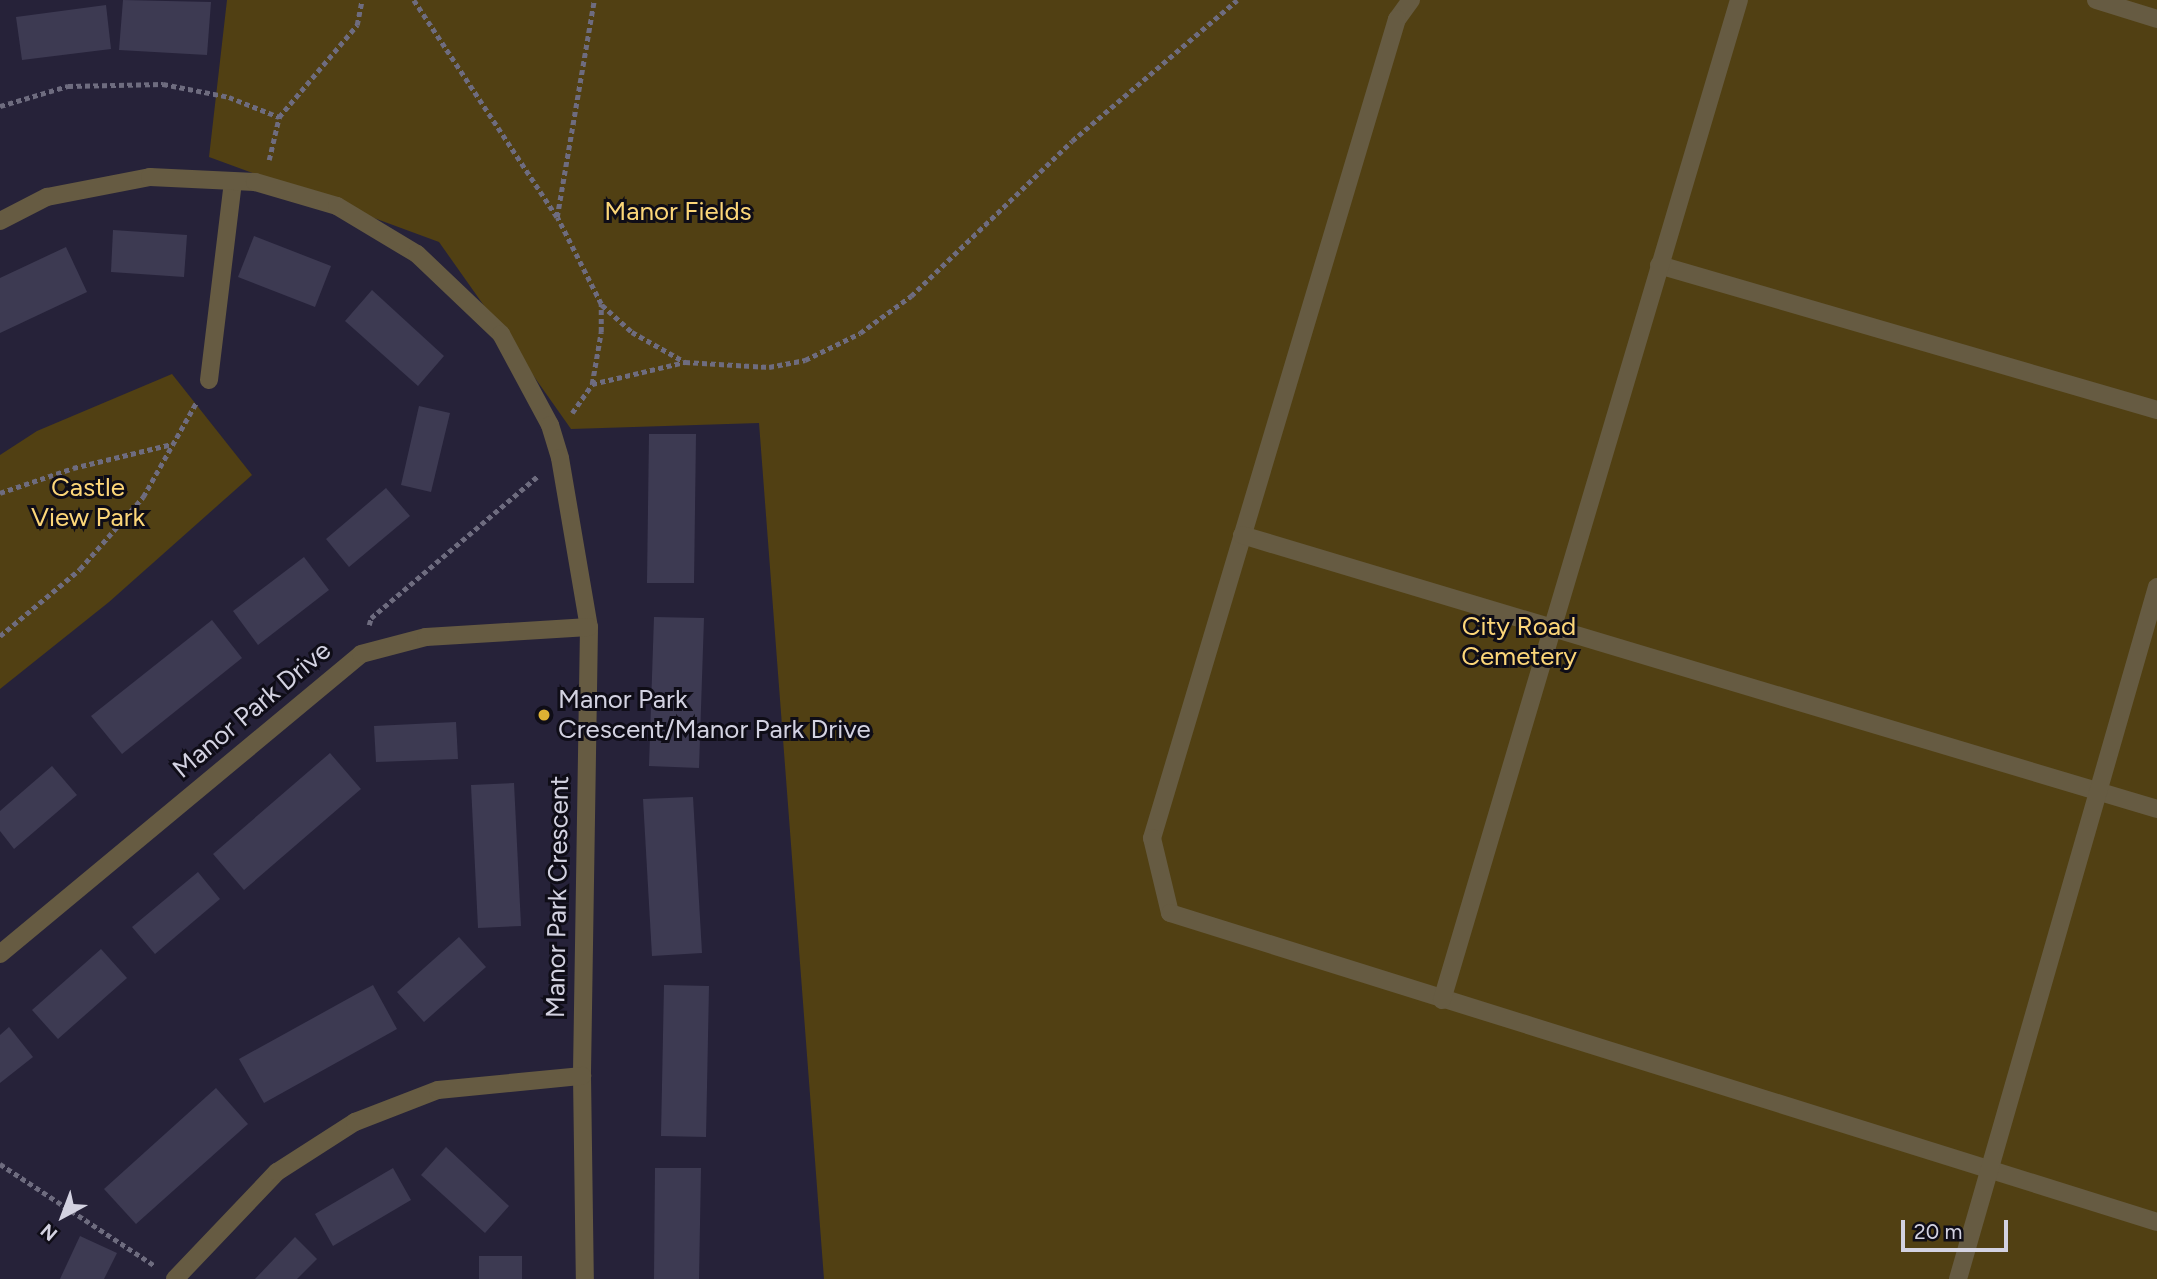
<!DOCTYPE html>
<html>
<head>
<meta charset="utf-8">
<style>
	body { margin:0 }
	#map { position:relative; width:2157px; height:1279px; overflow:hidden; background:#262239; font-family:Figtree,sans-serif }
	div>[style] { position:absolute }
	.green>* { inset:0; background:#514013 }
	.building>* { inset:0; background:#3d3a52 }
	.path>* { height:4.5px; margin-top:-2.25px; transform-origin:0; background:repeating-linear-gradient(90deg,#6e6c7f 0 5px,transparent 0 8.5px) }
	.lane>* { height:18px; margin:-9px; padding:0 9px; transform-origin:9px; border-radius:9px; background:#665b42 }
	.street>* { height:18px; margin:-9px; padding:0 9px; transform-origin:9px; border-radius:9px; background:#665b42 }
	.dots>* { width:19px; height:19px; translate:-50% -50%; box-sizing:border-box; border:4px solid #0f0d17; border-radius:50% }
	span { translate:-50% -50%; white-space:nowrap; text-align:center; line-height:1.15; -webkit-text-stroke:6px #0f0d17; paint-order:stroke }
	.park-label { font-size:26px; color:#fcd678 }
	.poi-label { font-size:26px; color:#d3d2e1 }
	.left { translate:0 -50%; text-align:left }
	.street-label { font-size:26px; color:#d3d2e1 }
	.north { position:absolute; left:28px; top:1181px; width:70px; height:70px; -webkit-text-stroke:5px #0f0d17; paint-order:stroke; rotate:221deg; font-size:19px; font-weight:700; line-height:28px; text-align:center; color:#d3d2e1 }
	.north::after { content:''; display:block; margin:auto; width:24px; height:32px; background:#d3d2e1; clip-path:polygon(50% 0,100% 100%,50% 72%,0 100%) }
	.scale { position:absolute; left:1901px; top:1220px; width:107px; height:32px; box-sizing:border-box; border:4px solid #d3d2e1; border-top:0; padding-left:9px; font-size:21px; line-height:24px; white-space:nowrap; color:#d3d2e1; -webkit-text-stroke:5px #0f0d17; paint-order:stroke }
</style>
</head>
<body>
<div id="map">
	<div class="green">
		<i style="clip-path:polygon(227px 0,2157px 0,2157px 1279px,824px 1279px,759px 423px,571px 429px,439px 242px,209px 157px)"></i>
		<i style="clip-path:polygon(172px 374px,252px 475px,109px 602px,0 689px,0 455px,37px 431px)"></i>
	</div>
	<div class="building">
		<i style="clip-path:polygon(123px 0,211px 2px,207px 55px,119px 50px)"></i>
		<i style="clip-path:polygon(106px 5px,111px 49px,22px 60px,16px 17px)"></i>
		<i style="clip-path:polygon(113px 230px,187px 235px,184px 277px,111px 272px)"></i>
		<i style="clip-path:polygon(254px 236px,331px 266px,315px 307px,238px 277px)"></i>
		<i style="clip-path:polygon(66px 247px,87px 292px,0 333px,0 278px)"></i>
		<i style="clip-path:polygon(372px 290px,444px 356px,418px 386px,345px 321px)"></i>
		<i style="clip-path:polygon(419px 406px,450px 413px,431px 492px,401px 485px)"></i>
		<i style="clip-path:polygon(649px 434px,696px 434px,694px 583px,647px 583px)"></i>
		<i style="clip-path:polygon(386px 488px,410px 516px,349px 567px,326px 539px)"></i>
		<i style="clip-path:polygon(304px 557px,329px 590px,258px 645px,233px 611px)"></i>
		<i style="clip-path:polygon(654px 617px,704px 618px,699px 768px,649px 766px)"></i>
		<i style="clip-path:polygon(212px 620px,242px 658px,122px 754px,91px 716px)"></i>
		<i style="clip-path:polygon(456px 722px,458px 759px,376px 762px,374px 726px)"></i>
		<i style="clip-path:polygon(330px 753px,361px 789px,244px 890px,213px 854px)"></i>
		<i style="clip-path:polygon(52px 766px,77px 795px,14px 849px,0 831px,0 811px)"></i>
		<i style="clip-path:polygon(514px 783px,521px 926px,478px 928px,471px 785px)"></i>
		<i style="clip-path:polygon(693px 797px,702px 953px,652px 956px,643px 799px)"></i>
		<i style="clip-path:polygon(198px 872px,220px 899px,155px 954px,132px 927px)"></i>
		<i style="clip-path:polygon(459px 937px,486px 967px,424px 1022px,397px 992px)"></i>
		<i style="clip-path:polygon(101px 949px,127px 978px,58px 1039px,32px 1010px)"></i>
		<i style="clip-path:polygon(373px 985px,397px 1029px,264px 1103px,239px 1059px)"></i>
		<i style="clip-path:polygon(664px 985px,709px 986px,706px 1137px,661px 1136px)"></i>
		<i style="clip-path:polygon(9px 1027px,33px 1057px,0 1083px,0 1035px)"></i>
		<i style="clip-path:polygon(216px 1088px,248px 1124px,136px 1224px,104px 1189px)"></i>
		<i style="clip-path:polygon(446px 1147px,509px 1206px,485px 1233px,421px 1175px)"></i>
		<i style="clip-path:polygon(393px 1168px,411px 1200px,333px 1246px,315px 1214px)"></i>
		<i style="clip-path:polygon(655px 1168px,701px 1168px,699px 1279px,654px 1279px)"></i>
		<i style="clip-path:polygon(80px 1236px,117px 1253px,104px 1279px,60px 1279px)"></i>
		<i style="clip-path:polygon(295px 1237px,317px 1259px,297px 1279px,255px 1279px)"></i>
		<i style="clip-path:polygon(479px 1256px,522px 1256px,522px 1279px,479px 1279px)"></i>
	</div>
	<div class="path">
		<i style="left:414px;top:0;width:260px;rotate:56.6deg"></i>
		<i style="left:0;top:106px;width:71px;rotate:-16.4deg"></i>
		<i style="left:68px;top:86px;width:95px;rotate:-1.2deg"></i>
		<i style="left:163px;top:84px;width:67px;rotate:11.1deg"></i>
		<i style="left:229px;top:97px;width:54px;rotate:21.8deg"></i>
		<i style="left:269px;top:160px;width:44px;rotate:-76.9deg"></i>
		<i style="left:279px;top:117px;width:121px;rotate:-49.7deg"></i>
		<i style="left:357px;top:25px;width:25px;rotate:-79deg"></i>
		<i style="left:602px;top:305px;width:40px;rotate:42deg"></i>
		<i style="left:632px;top:332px;width:61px;rotate:29.5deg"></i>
		<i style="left:592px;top:384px;width:53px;rotate:-80.2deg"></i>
		<i style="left:601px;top:332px;width:28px;rotate:-90deg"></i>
		<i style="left:601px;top:304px;width:97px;rotate:-116.8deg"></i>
		<i style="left:557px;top:217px;width:220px;rotate:-80.3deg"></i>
		<i style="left:572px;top:413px;width:35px;rotate:-55deg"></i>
		<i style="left:592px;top:384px;width:96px;rotate:-13.3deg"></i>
		<i style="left:685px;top:362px;width:84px;rotate:3.4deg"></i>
		<i style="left:769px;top:367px;width:37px;rotate:-11deg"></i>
		<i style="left:805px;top:360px;width:61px;rotate:-26.1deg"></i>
		<i style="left:860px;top:333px;width:63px;rotate:-36deg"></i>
		<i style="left:911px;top:296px;width:223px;rotate:-43.9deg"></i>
		<i style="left:1072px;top:141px;width:217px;rotate:-40.5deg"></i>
		<i style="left:0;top:493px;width:77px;rotate:-18.9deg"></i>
		<i style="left:73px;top:468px;width:102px;rotate:-13.6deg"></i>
		<i style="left:369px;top:625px;width:7px;rotate:-74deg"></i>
		<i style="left:371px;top:618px;width:219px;rotate:-40.4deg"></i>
		<i style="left:0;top:636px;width:104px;rotate:-39.9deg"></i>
		<i style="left:80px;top:569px;width:96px;rotate:-48.8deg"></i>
		<i style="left:143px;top:497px;width:110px;rotate:-60.6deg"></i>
		<i style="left:0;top:1164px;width:184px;rotate:33.3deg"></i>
	</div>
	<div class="lane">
		<i style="left:1411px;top:0;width:24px;rotate:126deg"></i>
		<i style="left:1397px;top:19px;width:855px;rotate:106.65deg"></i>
		<i style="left:1152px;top:838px;width:77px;rotate:76.5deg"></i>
		<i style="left:1170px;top:913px;width:1034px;rotate:17.38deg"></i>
		<i style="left:2096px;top:0;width:64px;rotate:17.3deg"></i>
		<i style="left:1659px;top:265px;width:519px;rotate:16.23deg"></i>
		<i style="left:209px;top:380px;width:200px;rotate:-83.1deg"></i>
		<i style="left:1242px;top:535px;width:955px;rotate:16.67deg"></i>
		<i style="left:1442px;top:1000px;width:1043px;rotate:-73.46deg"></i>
		<i style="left:1958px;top:1279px;width:720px;rotate:-73.96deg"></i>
	</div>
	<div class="street">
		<i style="left:0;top:221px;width:53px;rotate:-27.1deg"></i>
		<i style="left:47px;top:197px;width:105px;rotate:-11deg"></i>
		<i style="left:150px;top:177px;width:105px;rotate:2.7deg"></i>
		<i style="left:255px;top:182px;width:85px;rotate:16.3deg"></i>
		<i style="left:337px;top:206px;width:93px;rotate:31deg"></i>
		<i style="left:417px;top:254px;width:116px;rotate:43.6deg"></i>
		<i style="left:501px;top:334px;width:103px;rotate:61.7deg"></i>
		<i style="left:550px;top:425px;width:34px;rotate:73deg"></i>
		<i style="left:560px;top:458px;width:171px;rotate:80.3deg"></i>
		<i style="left:589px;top:627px;width:449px;rotate:90.9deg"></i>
		<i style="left:582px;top:1076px;width:203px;rotate:89.2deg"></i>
		<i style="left:0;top:954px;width:469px;rotate:-39.7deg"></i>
		<i style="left:361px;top:654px;width:67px;rotate:-14.7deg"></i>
		<i style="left:426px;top:637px;width:163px;rotate:-3.5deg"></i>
		<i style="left:175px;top:1279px;width:148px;rotate:-46.4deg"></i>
		<i style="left:277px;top:1172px;width:93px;rotate:-32.7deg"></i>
		<i style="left:355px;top:1122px;width:89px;rotate:-21.1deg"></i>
		<i style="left:438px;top:1090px;width:145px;rotate:-5.6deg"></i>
	</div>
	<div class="dots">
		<i style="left:544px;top:715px;background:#deb133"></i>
	</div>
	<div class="park-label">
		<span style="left:678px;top:212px">Manor Fields</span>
		<span style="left:88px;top:503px">Castle<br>View Park</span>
		<span style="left:1519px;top:642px">City Road<br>Cemetery</span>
	</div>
	<div class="poi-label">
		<span class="left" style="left:558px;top:715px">Manor Park<br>Crescent/Manor Park Drive</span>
	</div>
	<div class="street-label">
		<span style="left:252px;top:710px;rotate:-40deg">Manor Park Drive</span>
		<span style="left:558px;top:897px;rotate:-89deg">Manor Park Crescent</span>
	</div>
	<div class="north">N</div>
	<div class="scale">20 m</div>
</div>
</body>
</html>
